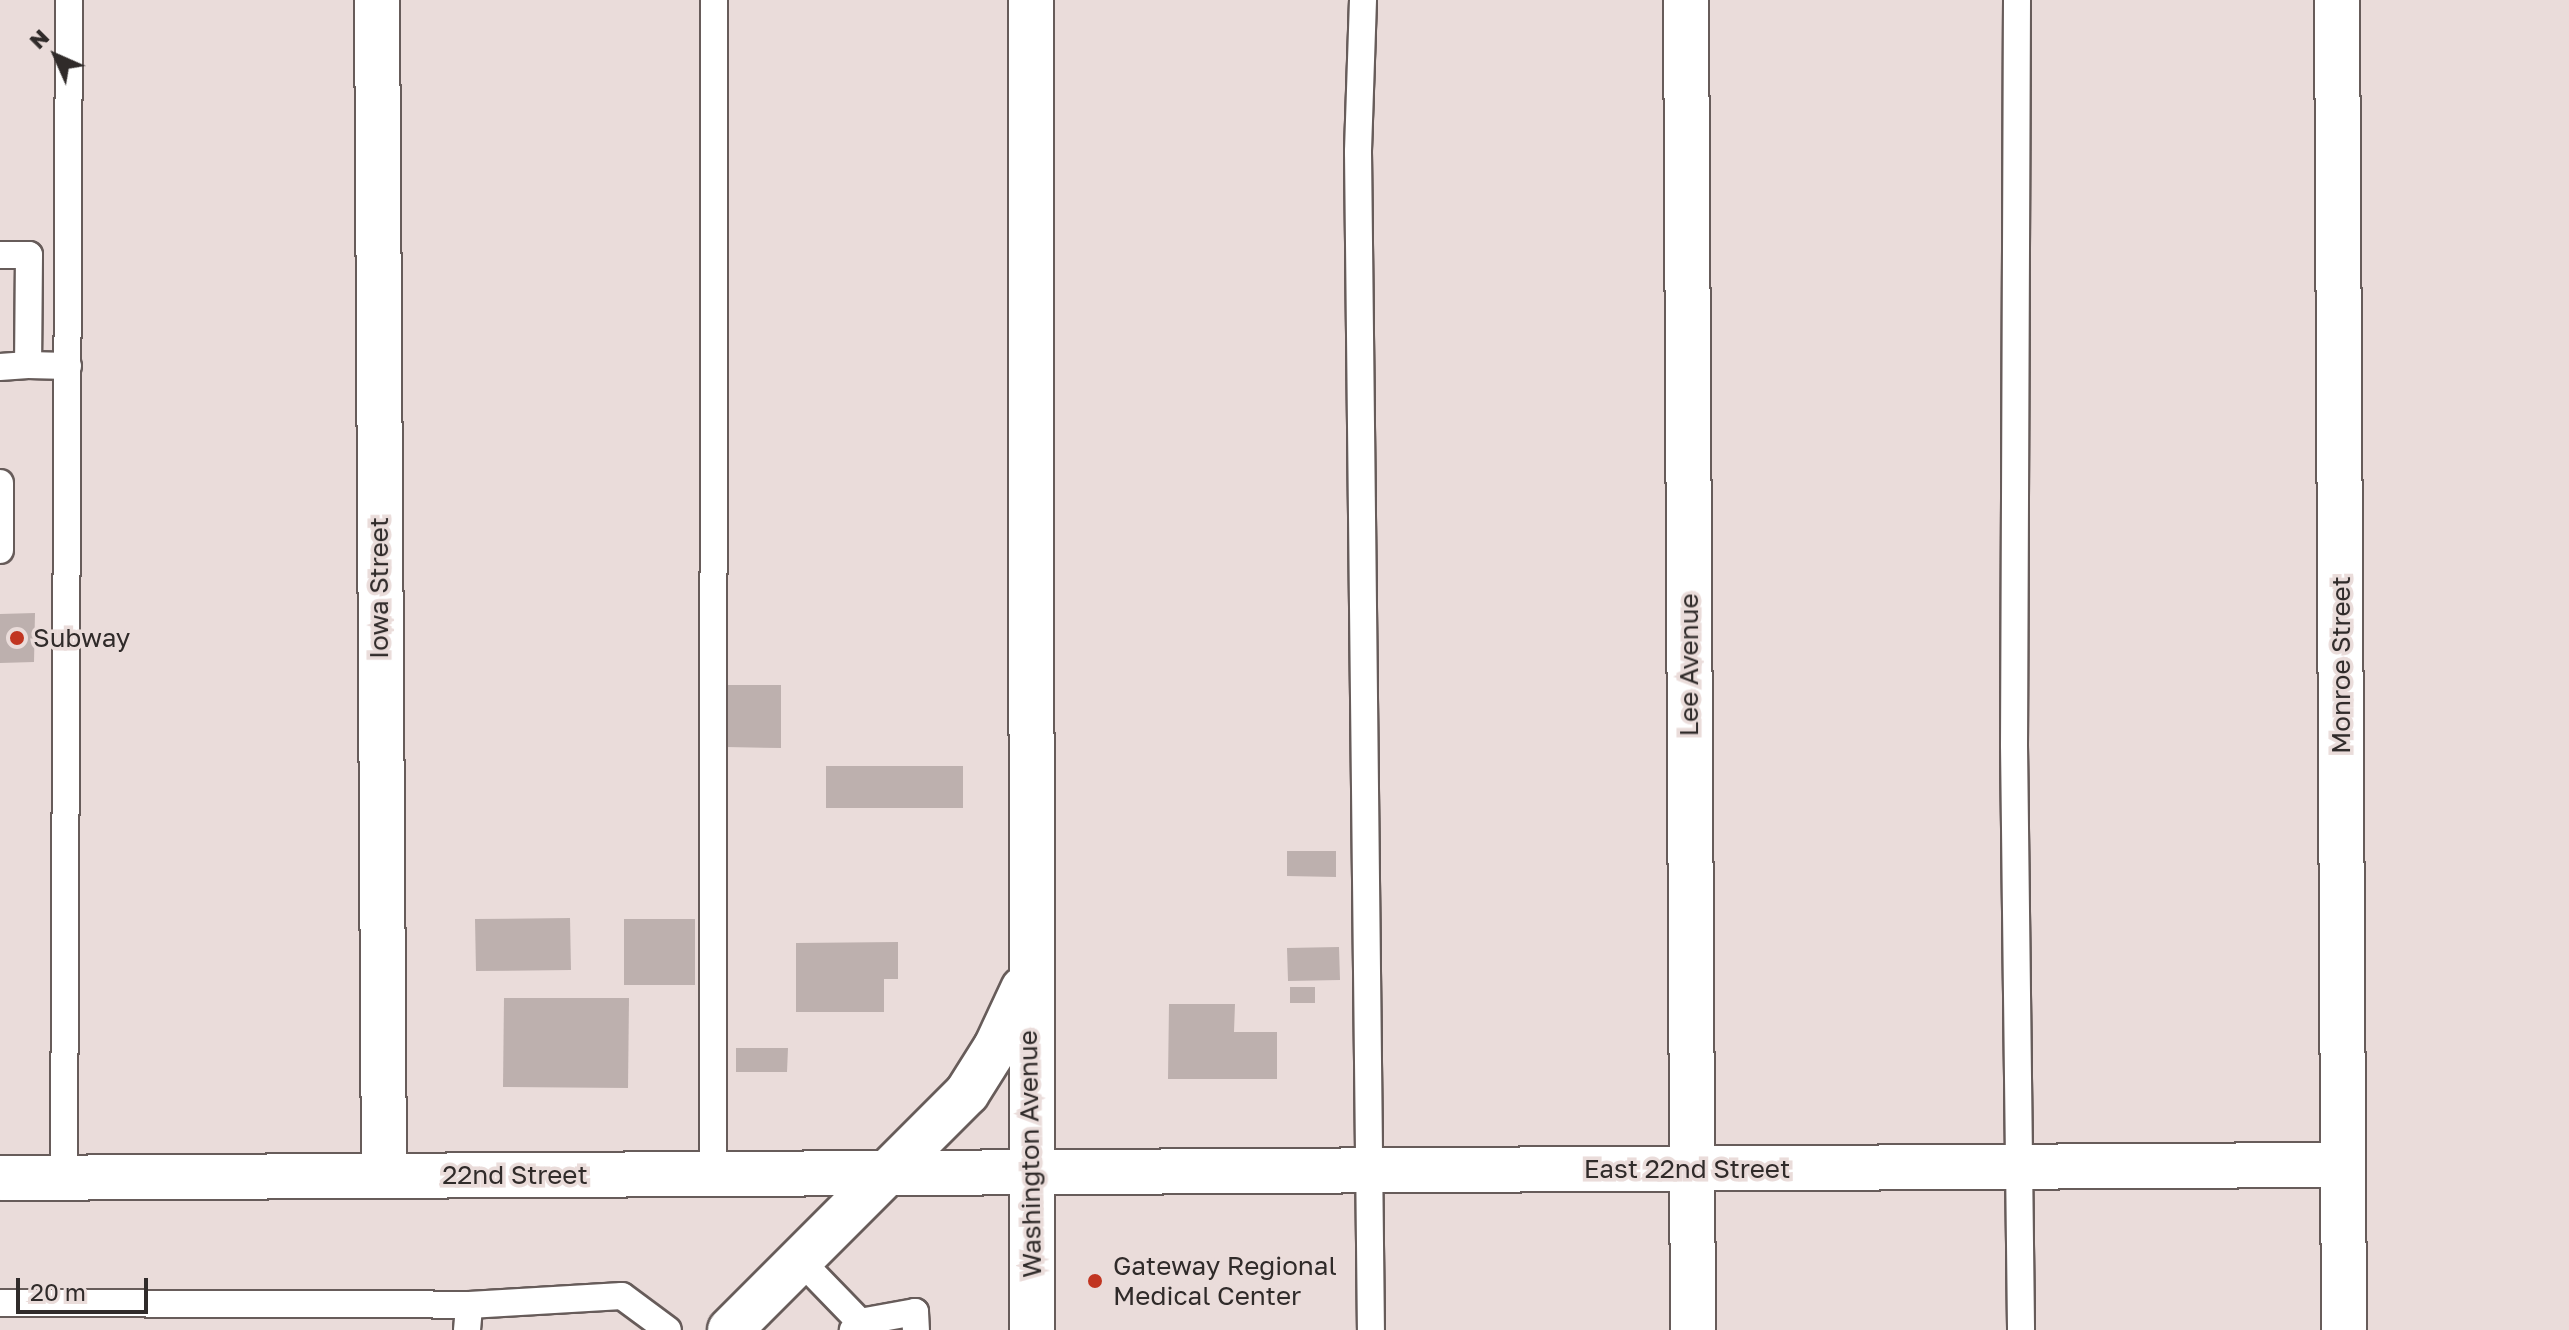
<!DOCTYPE html>
<html>
<head>
<meta charset="utf-8">
<style>
	body { margin:0 }
	#map { position:relative; width:2569px; height:1330px; overflow:hidden; background:#eadcda; font-family:"Golos Text",sans-serif }
	div>[style] { position:absolute }
	.building>* { inset:0; background:#bdb0ae }
	.roads { filter:drop-shadow(2px 0 #675c5a) drop-shadow(-2px 0 #675c5a) drop-shadow(0 2px #675c5a) drop-shadow(0 -2px #675c5a) }
	.lane>* { height:26px; margin:-13px; padding:0 13px; transform-origin:13px; border-radius:13px; background:#fff }
	.street>* { height:44px; margin:-22px; padding:0 22px; transform-origin:22px; border-radius:22px; background:#fff }
	.dots>* { width:22px; height:22px; translate:-50% -50%; box-sizing:border-box; border:4px solid #eadcda; border-radius:50% }
	span { translate:-50% -50%; white-space:nowrap; text-align:center; line-height:1.15; -webkit-text-stroke:7px #eadcda; paint-order:stroke }
	.street-label { font-size:26px; color:#302b2a }
	.poi-label { font-size:26px; color:#302b2a }
	.left { translate:0 -50%; text-align:left }
	.north { position:absolute; left:16px; top:16px; width:80px; height:80px; -webkit-text-stroke:6px #eadcda; paint-order:stroke; rotate:315deg; font-size:22px; font-weight:700; line-height:32px; text-align:center; color:#302b2a }
	.north::after { content:''; display:block; margin:auto; width:28px; height:36px; background:#302b2a; clip-path:polygon(50% 0,100% 100%,50% 72%,0 100%) }
	.scale { position:absolute; left:16px; top:1278px; width:132px; height:36px; box-sizing:border-box; border:4px solid #302b2a; border-top:0; padding-left:10px; font-size:24px; line-height:28px; white-space:nowrap; color:#302b2a; -webkit-text-stroke:6px #eadcda; paint-order:stroke }
</style>
</head>
<body>
<div id="map">
	<div class="building">
		<i style="clip-path:polygon(35px 613px,34px 662px,0 663px,0 614px)"></i>
		<i style="clip-path:polygon(727px 685px,781px 685px,781px 748px,726px 747px)"></i>
		<i style="clip-path:polygon(826px 766px,963px 766px,963px 808px,826px 808px)"></i>
		<i style="clip-path:polygon(1287px 851px,1336px 851px,1336px 877px,1287px 876px)"></i>
		<i style="clip-path:polygon(570px 918px,571px 970px,476px 971px,475px 919px)"></i>
		<i style="clip-path:polygon(624px 919px,695px 919px,695px 985px,624px 985px)"></i>
		<i style="clip-path:polygon(898px 942px,898px 979px,884px 979px,884px 1012px,796px 1012px,796px 943px)"></i>
		<i style="clip-path:polygon(1339px 947px,1340px 980px,1288px 981px,1287px 948px)"></i>
		<i style="clip-path:polygon(1290px 987px,1315px 987px,1315px 1003px,1290px 1003px)"></i>
		<i style="clip-path:polygon(504px 998px,629px 998px,628px 1088px,503px 1087px)"></i>
		<i style="clip-path:polygon(1169px 1004px,1235px 1004px,1234px 1032px,1277px 1032px,1277px 1079px,1168px 1079px)"></i>
		<i style="clip-path:polygon(736px 1048px,788px 1048px,787px 1072px,736px 1072px)"></i>
	</div>
	<div class="roads">
		<div class="lane">
			<i style="left:1363px;top:0;width:152px;rotate:91.9deg"></i>
			<i style="left:1358px;top:152px;width:1178px;rotate:89.37deg"></i>
			<i style="left:2017px;top:0;width:745px;rotate:90.23deg"></i>
			<i style="left:2014px;top:745px;width:585px;rotate:89.31deg"></i>
			<i style="left:0;top:255px;width:29px"></i>
			<i style="left:29px;top:255px;width:110px;rotate:90.5deg"></i>
			<i style="left:28px;top:365px;width:40px;rotate:1.4deg"></i>
			<i style="left:0;top:367px;width:28px;rotate:-4deg"></i>
			<i style="left:0;top:483px;width:67px;rotate:90deg"></i>
			<i style="left:713px;top:1174px;width:1174px;rotate:-89.95deg"></i>
			<i style="left:64px;top:1177px;width:1177px;rotate:-89.76deg"></i>
			<i style="left:800px;top:1260px;width:86px;rotate:45.9deg"></i>
			<i style="left:860px;top:1322px;width:11px;rotate:131deg"></i>
			<i style="left:0;top:1303px;width:469px;rotate:0.2deg"></i>
			<i style="left:860px;top:1322px;width:56px;rotate:-10.3deg"></i>
			<i style="left:915px;top:1312px;width:18px;rotate:87deg"></i>
			<i style="left:467px;top:1330px;width:25px;rotate:-85deg"></i>
			<i style="left:469px;top:1305px;width:153px;rotate:-3.4deg"></i>
			<i style="left:622px;top:1296px;width:57px;rotate:36.5deg"></i>
		</div>
		<div class="street">
			<i style="left:377px;top:0;width:1176px;rotate:89.66deg"></i>
			<i style="left:1031px;top:0;width:1330px;rotate:89.96deg"></i>
			<i style="left:1686px;top:0;width:1330px;rotate:89.7deg"></i>
			<i style="left:2337px;top:0;width:1330px;rotate:89.7deg"></i>
			<i style="left:0;top:1178px;width:2343px;rotate:-0.32deg"></i>
			<i style="left:730px;top:1330px;width:335px;rotate:-45deg"></i>
			<i style="left:967px;top:1093px;width:54px;rotate:-57.8deg"></i>
			<i style="left:996px;top:1047px;width:64px;rotate:-65deg"></i>
		</div>
	</div>
	<div class="dots">
		<i style="left:17px;top:638px;background:#c13521"></i>
		<i style="left:1095px;top:1281px;background:#c13521"></i>
	</div>
	<div class="street-label">
		<span style="left:379px;top:588px;rotate:-90deg">Iowa Street</span>
		<span style="left:1689px;top:665px;rotate:-90deg">Lee Avenue</span>
		<span style="left:2341px;top:665px;rotate:-90deg">Monroe Street</span>
		<span style="left:1030px;top:1154px;rotate:-91deg">Washington Avenue</span>
		<span style="left:1687px;top:1169px">East 22nd Street</span>
		<span style="left:515px;top:1175px">22nd Street</span>
	</div>
	<div class="poi-label">
		<span class="left" style="left:33px;top:638px">Subway</span>
		<span class="left" style="left:1113px;top:1281px">Gateway Regional<br>Medical Center</span>
	</div>
	<div class="north">N</div>
	<div class="scale">20 m</div>
</div>
</body>
</html>
